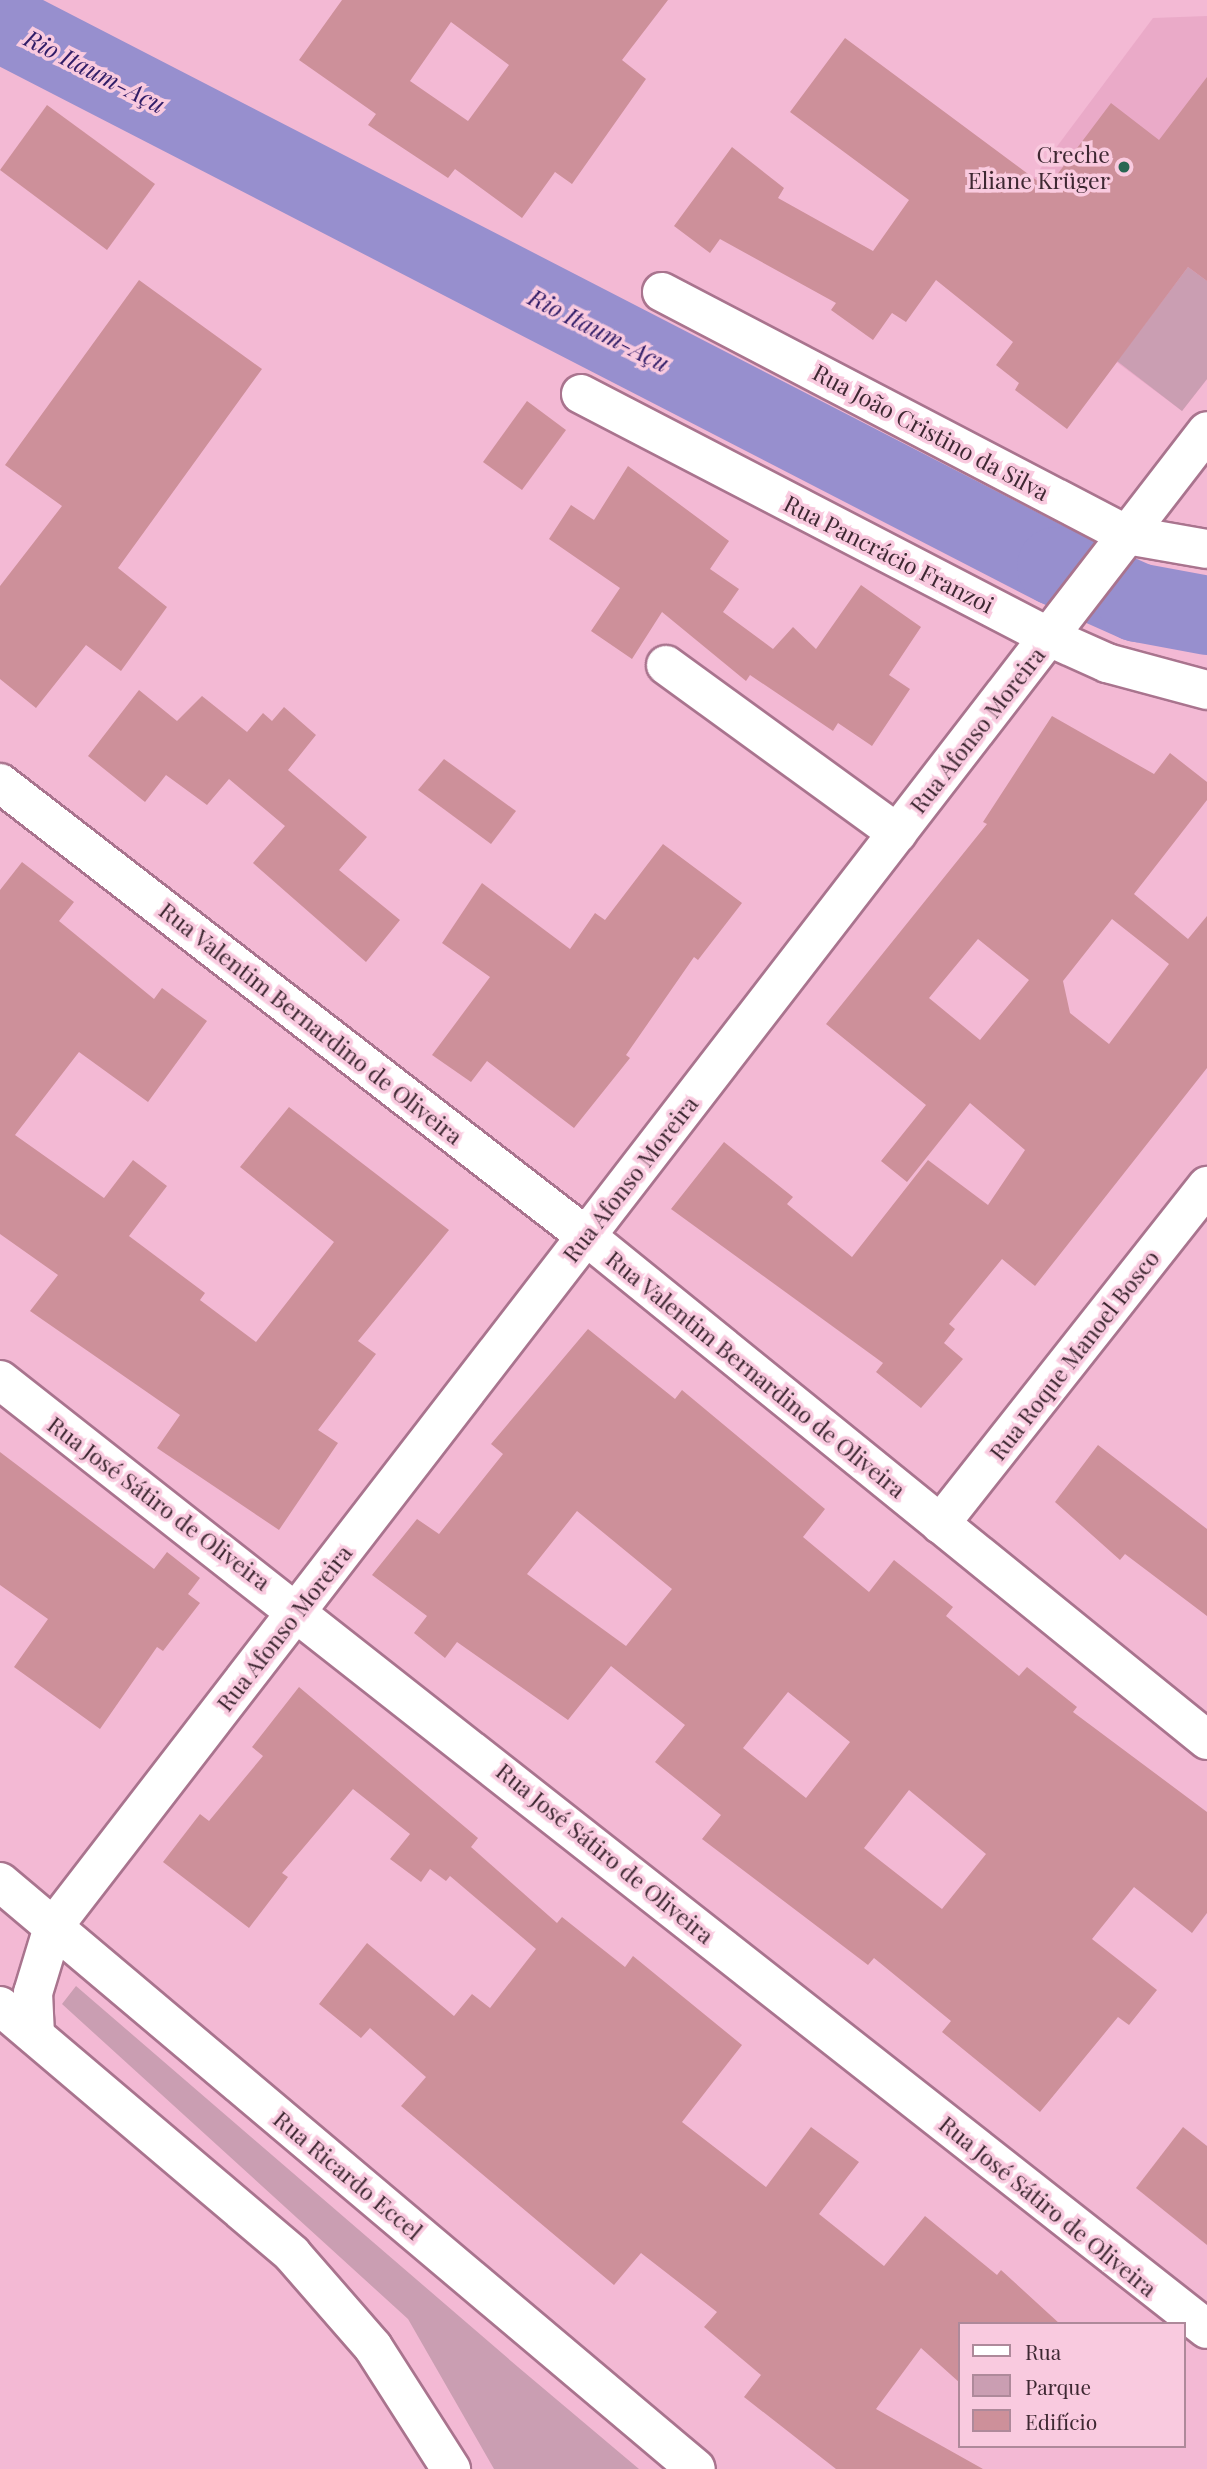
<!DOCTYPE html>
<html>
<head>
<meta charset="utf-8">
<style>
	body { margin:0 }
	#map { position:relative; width:1207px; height:2469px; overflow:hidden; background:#f3b9d4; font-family:"Playfair Display",serif }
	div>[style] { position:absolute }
	.built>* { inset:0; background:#eaaac8 }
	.green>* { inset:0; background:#ca9eb2 }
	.river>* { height:79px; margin:-39.5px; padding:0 39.5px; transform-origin:39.5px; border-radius:39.5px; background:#978fce }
	.building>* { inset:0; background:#cd909a }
	.roads { filter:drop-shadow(2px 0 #a9748e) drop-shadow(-2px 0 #a9748e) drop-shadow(0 2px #a9748e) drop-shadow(0 -2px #a9748e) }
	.minor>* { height:38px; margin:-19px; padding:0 19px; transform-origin:19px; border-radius:19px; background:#fff }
	.major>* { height:38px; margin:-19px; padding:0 19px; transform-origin:19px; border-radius:19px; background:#fff }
	.dots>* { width:19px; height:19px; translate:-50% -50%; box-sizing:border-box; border:4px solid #f9cadf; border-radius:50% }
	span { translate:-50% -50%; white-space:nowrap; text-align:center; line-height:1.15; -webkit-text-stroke:7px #f9cadf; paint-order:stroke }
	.poi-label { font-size:23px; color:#3e2832 }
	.right { translate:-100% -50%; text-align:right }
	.street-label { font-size:23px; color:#3e2832 }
	.water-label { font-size:24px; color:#311d67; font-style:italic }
	.legend { position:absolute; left:958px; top:2322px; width:228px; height:126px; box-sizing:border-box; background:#f9cadf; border:2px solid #ae899a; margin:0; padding:9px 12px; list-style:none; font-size:21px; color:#3e2832 }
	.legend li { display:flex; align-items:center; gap:14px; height:35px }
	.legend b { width:35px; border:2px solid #ae899a }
</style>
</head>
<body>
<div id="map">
	<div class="built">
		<i style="clip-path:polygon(1207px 16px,1207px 379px,1182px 411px,975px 256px,1153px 18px)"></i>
	</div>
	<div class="green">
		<i style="clip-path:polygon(1188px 267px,1207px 281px,1207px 379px,1182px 411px,1117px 361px)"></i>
		<i style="clip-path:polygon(76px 1986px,518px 2367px,639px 2469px,494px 2469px,408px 2319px,62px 2004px)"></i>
	</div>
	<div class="river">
		<i style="left:0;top:22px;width:1188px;rotate:27.26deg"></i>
		<i style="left:1056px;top:566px;width:89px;rotate:24deg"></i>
		<i style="left:1137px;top:602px;width:71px;rotate:10.5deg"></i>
	</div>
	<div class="building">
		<i style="clip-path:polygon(evenodd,342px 0,668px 0,622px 60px,646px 79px,572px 184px,555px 172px,522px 218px,455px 169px,448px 178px,368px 125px,376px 114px,299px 60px,342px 0,451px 22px,509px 65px,468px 121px,410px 81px,451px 22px)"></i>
		<i style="clip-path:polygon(845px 38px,1047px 188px,1111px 103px,1159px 140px,1207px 77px,1207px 281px,1188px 267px,1067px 429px,1015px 390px,1019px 383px,996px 365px,1013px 342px,936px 280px,906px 322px,892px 313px,873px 340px,831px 310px,836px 303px,720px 239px,710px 253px,674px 226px,732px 147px,784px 188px,778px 198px,873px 251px,909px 200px,790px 112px)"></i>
		<i style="clip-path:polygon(47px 105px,155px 184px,107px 250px,0 170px)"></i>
		<i style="clip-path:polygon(139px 280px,262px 369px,118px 568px,167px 607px,121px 671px,86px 645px,36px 708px,0 679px,0 586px,62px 506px,5px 465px)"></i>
		<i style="clip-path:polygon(527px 401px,566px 430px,522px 490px,483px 462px)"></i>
		<i style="clip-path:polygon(628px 466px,729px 541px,710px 569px,739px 589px,723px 612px,773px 649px,793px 627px,816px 649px,861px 585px,921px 627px,889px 675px,910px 689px,872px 746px,838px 723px,833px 731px,750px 675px,746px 681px,662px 612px,632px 659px,591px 631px,620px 588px,549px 539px,571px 505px,594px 520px)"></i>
		<i style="clip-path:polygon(139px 690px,177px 721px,202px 696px,247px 732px,263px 713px,272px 721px,284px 707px,316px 735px,288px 770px,367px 837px,339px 870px,400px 920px,366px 962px,253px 863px,285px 826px,229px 779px,207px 805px,166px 775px,145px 802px,88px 756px)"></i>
		<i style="clip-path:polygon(evenodd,1052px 716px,1154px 774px,1170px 753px,1207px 782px,1207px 800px,1134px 894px,1188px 939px,1207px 916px,1207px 1068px,1035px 1286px,1002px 1259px,949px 1324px,955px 1329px,944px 1343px,963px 1359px,921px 1408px,876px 1372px,883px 1363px,671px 1209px,724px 1142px,793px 1197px,787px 1204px,852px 1257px,928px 1160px,988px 1205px,1025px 1150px,970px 1103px,907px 1182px,881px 1161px,926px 1105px,826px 1024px,987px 824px,983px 822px,1052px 716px,1112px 919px,1169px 964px,1109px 1044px,1070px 1013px,1063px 981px,1112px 919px,1052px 716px,978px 939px,1029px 980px,980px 1040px,929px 998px,978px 939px)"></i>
		<i style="clip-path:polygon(444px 759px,516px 811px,491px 844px,418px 790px)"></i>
		<i style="clip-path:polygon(663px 844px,742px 903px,698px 960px,694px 957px,626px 1055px,630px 1058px,574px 1128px,487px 1061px,471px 1082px,432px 1055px,490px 977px,442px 943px,482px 883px,570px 949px,595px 913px,605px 920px)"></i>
		<i style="clip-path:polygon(22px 862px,74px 902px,59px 921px,154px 999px,162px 988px,207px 1021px,148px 1102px,79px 1052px,15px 1135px,104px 1198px,133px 1160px,167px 1186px,129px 1236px,205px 1293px,200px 1300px,256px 1342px,334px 1242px,240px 1167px,289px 1107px,449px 1230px,358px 1341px,376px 1354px,318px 1430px,338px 1443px,279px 1530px,157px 1448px,180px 1415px,30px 1311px,58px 1275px,0 1234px,0 890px)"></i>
		<i style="clip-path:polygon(evenodd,588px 1329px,675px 1399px,682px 1390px,825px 1509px,803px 1537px,869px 1592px,894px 1560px,953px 1607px,946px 1616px,1019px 1676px,1027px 1667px,1077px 1707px,1073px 1712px,1207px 1812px,1207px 1913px,1192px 1933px,1134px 1887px,1092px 1939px,1157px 1990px,1129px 2025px,1118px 2017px,1040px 2112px,942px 2032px,951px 2021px,874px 1958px,868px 1965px,702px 1839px,721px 1815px,655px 1762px,685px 1725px,611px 1666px,568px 1720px,457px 1642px,445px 1658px,414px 1633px,427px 1616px,372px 1575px,417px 1519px,439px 1534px,503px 1454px,491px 1444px,588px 1329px,577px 1511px,672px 1589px,626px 1646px,527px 1574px,577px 1511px,588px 1329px,788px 1692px,850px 1742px,806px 1798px,743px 1748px,788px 1692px,588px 1329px,909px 1790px,986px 1854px,942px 1909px,864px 1848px,909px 1790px)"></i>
		<i style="clip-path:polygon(1098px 1445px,1207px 1529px,1207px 1616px,1125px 1554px,1120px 1560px,1055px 1502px)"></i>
		<i style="clip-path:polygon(0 1452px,154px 1569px,167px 1552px,200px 1578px,188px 1594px,200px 1603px,163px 1651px,157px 1647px,100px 1729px,14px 1667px,48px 1619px,0 1585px)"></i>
		<i style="clip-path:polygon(299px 1687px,478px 1838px,471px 1847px,557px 1923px,562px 1917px,625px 1967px,633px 1956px,742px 2045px,682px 2122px,766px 2187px,811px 2127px,859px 2162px,819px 2214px,884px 2266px,925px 2216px,997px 2275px,1001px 2270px,1060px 2324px,960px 2324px,960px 2383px,921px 2348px,876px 2409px,983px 2469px,836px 2469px,744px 2397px,761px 2375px,704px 2327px,717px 2312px,641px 2253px,614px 2285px,401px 2106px,426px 2077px,370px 2028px,361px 2038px,319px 2004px,367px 1943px,454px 2016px,472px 1994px,490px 2008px,536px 1949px,450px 1876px,446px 1881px,430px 1869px,421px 1882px,390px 1859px,410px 1834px,353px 1789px,282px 1873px,288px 1877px,249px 1928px,163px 1862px,200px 1814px,209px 1821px,263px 1756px,252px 1747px)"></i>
		<i style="clip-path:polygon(1183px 2127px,1207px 2146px,1207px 2245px,1136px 2188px)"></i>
	</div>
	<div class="roads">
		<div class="minor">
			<i style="left:662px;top:292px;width:525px;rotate:27.59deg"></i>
			<i style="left:1127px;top:535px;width:81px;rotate:9.9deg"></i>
			<i style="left:581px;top:394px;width:527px;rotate:27.44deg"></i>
			<i style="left:1049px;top:637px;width:64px;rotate:24.1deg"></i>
			<i style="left:1107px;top:663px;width:104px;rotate:15.1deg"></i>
			<i style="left:666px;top:665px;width:286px;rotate:36deg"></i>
			<i style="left:0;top:783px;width:741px;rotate:37.71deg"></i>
			<i style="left:586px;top:1236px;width:800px;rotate:39.06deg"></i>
			<i style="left:0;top:1380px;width:1535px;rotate:38.18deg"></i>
			<i style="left:940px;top:1524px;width:431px;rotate:-51.7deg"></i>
			<i style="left:53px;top:1927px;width:1889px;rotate:-52.35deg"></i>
		</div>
		<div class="major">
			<i style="left:0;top:1882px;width:910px;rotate:40.14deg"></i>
			<i style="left:0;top:2006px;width:383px;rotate:40.3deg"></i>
			<i style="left:292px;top:2254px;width:123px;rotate:48.9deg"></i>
			<i style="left:373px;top:2347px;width:145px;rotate:57.4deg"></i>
			<i style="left:35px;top:2035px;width:42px;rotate:-92.7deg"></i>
			<i style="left:33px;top:1993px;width:69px;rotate:-73.1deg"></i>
		</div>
	</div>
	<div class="dots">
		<i style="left:1124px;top:167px;background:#286652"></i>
	</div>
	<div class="poi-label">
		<span class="right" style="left:1110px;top:167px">Creche<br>Eliane Krüger</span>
	</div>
	<div class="street-label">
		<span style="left:931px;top:432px;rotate:28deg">Rua João Cristino da Silva</span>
		<span style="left:889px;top:554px;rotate:27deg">Rua Pancrácio Franzoi</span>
		<span style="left:977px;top:730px;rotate:-52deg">Rua Afonso Moreira</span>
		<span style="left:311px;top:1023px;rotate:38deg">Rua Valentim Bernardino de Oliveira</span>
		<span style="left:630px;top:1179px;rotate:-52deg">Rua Afonso Moreira</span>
		<span style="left:1074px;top:1355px;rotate:-52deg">Rua Roque Manoel Bosco</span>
		<span style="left:756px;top:1374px;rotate:39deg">Rua Valentim Bernardino de Oliveira</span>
		<span style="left:159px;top:1503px;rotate:37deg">Rua José Sátiro de Oliveira</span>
		<span style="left:284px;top:1628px;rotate:-52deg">Rua Afonso Moreira</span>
		<span style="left:605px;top:1853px;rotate:39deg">Rua José Sátiro de Oliveira</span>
		<span style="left:348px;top:2175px;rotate:40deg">Rua Ricardo Eccel</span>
		<span style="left:1048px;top:2206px;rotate:39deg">Rua José Sátiro de Oliveira</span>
	</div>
	<div class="water-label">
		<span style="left:95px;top:71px;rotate:27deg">Rio Itaum-Açu</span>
		<span style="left:599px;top:330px;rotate:27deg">Rio Itaum-Açu</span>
	</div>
	<ul class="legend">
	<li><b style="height:9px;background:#fff"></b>Rua</li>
	<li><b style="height:19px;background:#ca9eb2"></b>Parque</li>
	<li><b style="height:19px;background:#cd909a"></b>Edifício</li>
	</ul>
</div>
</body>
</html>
